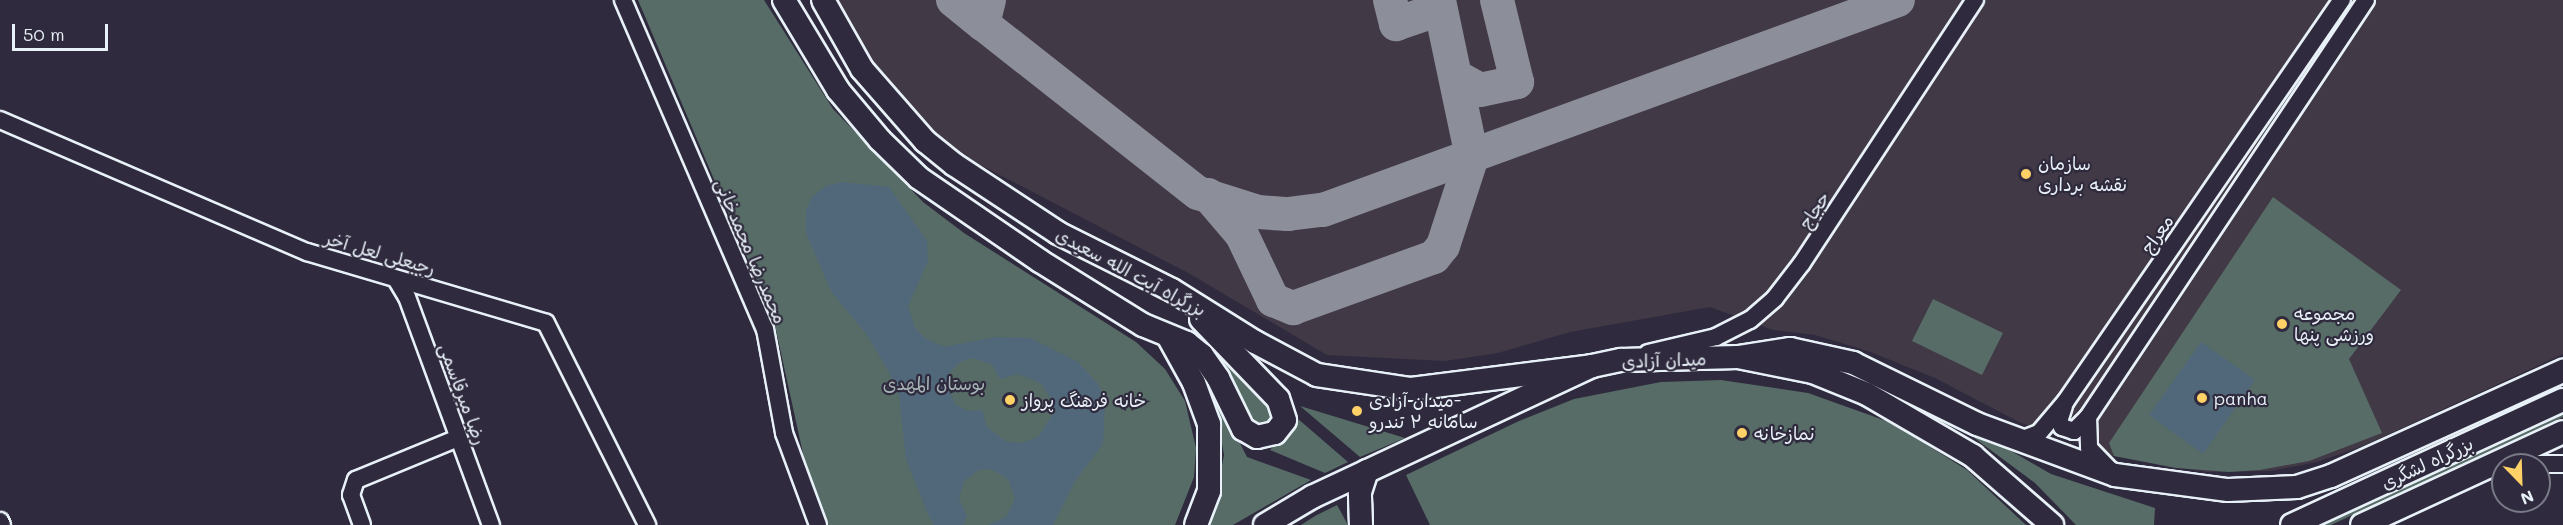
<!DOCTYPE html>
<html>
<head>
<meta charset="utf-8">
<style>
	body { margin:0 }
	#map { position:relative; width:2563px; height:525px; overflow:hidden; background:#2f2a3d; font-family:Mali,"Playpen Sans Arabic",sans-serif }
	div>[style] { position:absolute }
	.built>* { inset:0; background:#413945 }
	.green>* { inset:0; background:#576c67 }
	.water>* { inset:0; background:#50687a }
	.taxiway>* { height:34px; margin:-17px; padding:0 17px; transform-origin:17px; border-radius:17px; background:#8c8e9a }
	.roads { filter:drop-shadow(2px 0 #e8f1f8) drop-shadow(-2px 0 #e8f1f8) drop-shadow(0 2px #e8f1f8) drop-shadow(0 -2px #e8f1f8) }
	.secondary>* { height:16px; margin:-8px; padding:0 8px; transform-origin:8px; border-radius:8px; background:#2f2a3d }
	.highway>* { height:22px; margin:-11px; padding:0 11px; transform-origin:11px; border-radius:11px; background:#2f2a3d }
	.dots>* { width:16px; height:16px; translate:-50% -50%; box-sizing:border-box; border:3px solid #2f2a3d; border-radius:50% }
	span { translate:-50% -50%; white-space:nowrap; text-align:center; line-height:1.15; -webkit-text-stroke:4.5px #2f2a3d; paint-order:stroke }
	.poi-label { font-size:18px; color:#e8f1f8 }
	.left { translate:0 -50%; text-align:left }
	.street-label { font-size:18px; color:#e8f1f8 }
	.park-label { font-size:18px; color:#a7b5b7 }
	.north { position:absolute; left:2491px; top:453px; width:60px; height:60px; box-sizing:border-box; background:#2f2a3d; border:2px solid #797a88; border-radius:50%; rotate:157deg; font-size:16px; font-weight:700; line-height:24px; text-align:center; color:#e8f1f8 }
	.north::after { content:''; display:block; margin:auto; width:21px; height:27px; background:#ffd166; clip-path:polygon(50% 0,100% 100%,50% 72%,0 100%) }
	.scale { position:absolute; left:12px; top:24px; width:96px; height:27px; box-sizing:border-box; border:3px solid #e8f1f8; border-top:0; padding-left:8px; font-size:18px; line-height:21px; white-space:nowrap; color:#e8f1f8; -webkit-text-stroke:4px #2f2a3d; paint-order:stroke }
</style>
</head>
<body>
<div id="map">
	<div class="built">
		<i style="clip-path:polygon(832px 0,2563px 0,2563px 354px,2363px 446px,2317px 462px,2270px 471px,2207px 472px,2114px 456px,2019px 422px,1935px 378px,1868px 351px,1815px 335px,1773px 330px,1710px 307px,1570px 332px,1498px 353px,1445px 361px,1327px 355px,1190px 274px,952px 150px,904px 107px,865px 58px)"></i>
	</div>
	<div class="green">
		<i style="clip-path:polygon(638px 0,764px 0,833px 109px,923px 202px,964px 233px,1136px 342px,1165px 369px,1185px 401px,1196px 448px,1194px 477px,1175px 525px,826px 525px,804px 458px,774px 321px)"></i>
		<i style="clip-path:polygon(2273px 197px,2401px 290px,2349px 359px,2382px 433px,2309px 461px,2260px 470px,2229px 472px,2176px 468px,2114px 456px,2109px 443px)"></i>
		<i style="clip-path:polygon(1933px 299px,2003px 333px,1982px 375px,1912px 341px)"></i>
		<i style="clip-path:polygon(1205px 345px,1241px 372px,1279px 412px,1271px 427px,1250px 424px)"></i>
		<i style="clip-path:polygon(1793px 356px,1854px 374px,1973px 429px,2051px 474px,2155px 508px,2154px 525px,2076px 525px,2035px 483px,1969px 434px,1884px 391px)"></i>
		<i style="clip-path:polygon(1721px 380px,1808px 393px,1892px 423px,1967px 470px,2026px 525px,1430px 525px,1406px 475px,1519px 421px,1574px 399px,1661px 382px)"></i>
		<i style="clip-path:polygon(1213px 390px,1247px 457px,1311px 480px,1233px 525px,1210px 525px,1224px 455px)"></i>
		<i style="clip-path:polygon(1300px 406px,1405px 438px,1360px 457px)"></i>
		<i style="clip-path:polygon(2563px 411px,2563px 417px,2331px 525px,2318px 525px)"></i>
		<i style="clip-path:polygon(1297px 418px,1348px 462px,1325px 473px,1270px 450px)"></i>
		<i style="clip-path:polygon(1337px 505px,1348px 525px,1301px 525px,1315px 516px)"></i>
	</div>
	<div class="water">
		<i style="clip-path:polygon(evenodd,841px 182px,889px 187px,927px 241px,928px 261px,908px 306px,915px 328px,926px 339px,944px 347px,995px 337px,1030px 338px,1078px 362px,1099px 385px,1105px 403px,1103px 444px,1075px 481px,1053px 525px,988px 525px,1006px 517px,1015px 499px,1008px 479px,991px 469px,979px 470px,964px 481px,959px 499px,967px 516px,963px 525px,934px 525px,928px 514px,906px 459px,899px 396px,890px 374px,867px 335px,831px 291px,806px 233px,806px 210px,813px 196px,826px 186px,841px 182px,973px 358px,992px 365px,1000px 379px,1019px 374px,1042px 384px,1050px 398px,1052px 415px,1039px 436px,1023px 443px,1007px 442px,987px 427px,982px 410px,967px 411px,955px 404px,947px 386px,950px 372px,960px 362px,973px 358px)"></i>
		<i style="clip-path:polygon(2201px 342px,2255px 380px,2203px 454px,2149px 415px)"></i>
	</div>
	<div class="taxiway">
		<i style="left:953px;top:0;width:38px;rotate:39deg"></i>
		<i style="left:989px;top:0;width:25px;rotate:104deg"></i>
		<i style="left:983px;top:24px;width:273px;rotate:38.2deg"></i>
		<i style="left:1198px;top:193px;width:63px;rotate:17.6deg"></i>
		<i style="left:1258px;top:212px;width:30px;rotate:4deg"></i>
		<i style="left:1288px;top:214px;width:35px;rotate:-7deg"></i>
		<i style="left:1323px;top:210px;width:612px;rotate:-20.06deg"></i>
		<i style="left:1390px;top:0;width:25px;rotate:76deg"></i>
		<i style="left:1396px;top:24px;width:39px;rotate:-19deg"></i>
		<i style="left:1433px;top:11px;width:11px;rotate:-80deg"></i>
		<i style="left:1457px;top:77px;width:26px;rotate:29deg"></i>
		<i style="left:1480px;top:90px;width:38px;rotate:-12deg"></i>
		<i style="left:1517px;top:82px;width:84px;rotate:-103.7deg"></i>
		<i style="left:1208px;top:195px;width:52px;rotate:49.6deg"></i>
		<i style="left:1242px;top:235px;width:72px;rotate:64.5deg"></i>
		<i style="left:1273px;top:300px;width:22px;rotate:22deg"></i>
		<i style="left:1293px;top:308px;width:150px;rotate:-19.9deg"></i>
		<i style="left:1434px;top:257px;width:14px;rotate:-51deg"></i>
		<i style="left:1443px;top:246px;width:94px;rotate:-72deg"></i>
		<i style="left:1472px;top:157px;width:160px;rotate:-101.9deg"></i>
	</div>
	<div class="roads">
		<div class="secondary">
			<i style="left:623px;top:0;width:358px;rotate:66.7deg"></i>
			<i style="left:765px;top:329px;width:106px;rotate:79.6deg"></i>
			<i style="left:784px;top:433px;width:98px;rotate:69.7deg"></i>
			<i style="left:0;top:120px;width:334px;rotate:23.3deg"></i>
			<i style="left:307px;top:252px;width:249px;rotate:16.5deg"></i>
			<i style="left:546px;top:323px;width:226px;rotate:63.4deg"></i>
			<i style="left:396px;top:279px;width:21px;rotate:59deg"></i>
			<i style="left:407px;top:297px;width:243px;rotate:69.8deg"></i>
			<i style="left:1648px;top:353px;width:70px;rotate:-13.2deg"></i>
			<i style="left:1716px;top:337px;width:38px;rotate:-27deg"></i>
			<i style="left:1750px;top:320px;width:33px;rotate:-41deg"></i>
			<i style="left:1775px;top:298px;width:44px;rotate:-52.4deg"></i>
			<i style="left:1802px;top:263px;width:315px;rotate:-56.7deg"></i>
			<i style="left:2064px;top:406px;width:16px;rotate:108deg"></i>
			<i style="left:2059px;top:421px;width:7px;rotate:63deg"></i>
			<i style="left:2062px;top:427px;width:13px;rotate:18deg"></i>
			<i style="left:2074px;top:431px;width:20px;rotate:-45deg"></i>
			<i style="left:2088px;top:417px;width:501px;rotate:-56.31deg"></i>
			<i style="left:2088px;top:417px;width:31px;rotate:88deg"></i>
			<i style="left:2089px;top:448px;width:30px;rotate:46deg"></i>
			<i style="left:2015px;top:436px;width:9px;rotate:21deg"></i>
			<i style="left:2023px;top:439px;width:17px;rotate:-21deg"></i>
			<i style="left:2039px;top:433px;width:42px;rotate:-49.8deg"></i>
			<i style="left:2066px;top:401px;width:487px;rotate:-55.5deg"></i>
			<i style="left:2499px;top:464px;width:64px"></i>
			<i style="left:0;top:521px;width:4px;rotate:63deg"></i>
			<i style="left:362px;top:525px;width:32px;rotate:-110deg"></i>
			<i style="left:351px;top:495px;width:16px;rotate:-72deg"></i>
			<i style="left:356px;top:480px;width:110px;rotate:-22.4deg"></i>
		</div>
		<div class="highway">
			<i style="left:784px;top:0;width:105px;rotate:59deg"></i>
			<i style="left:838px;top:90px;width:65px;rotate:50deg"></i>
			<i style="left:880px;top:140px;width:54px;rotate:44.3deg"></i>
			<i style="left:919px;top:178px;width:147px;rotate:34.4deg"></i>
			<i style="left:1040px;top:261px;width:121px;rotate:31.9deg"></i>
			<i style="left:1143px;top:325px;width:48px;rotate:22.2deg"></i>
			<i style="left:1187px;top:343px;width:19px;rotate:39deg"></i>
			<i style="left:1202px;top:355px;width:28px;rotate:55deg"></i>
			<i style="left:1218px;top:378px;width:57px;rotate:63.9deg"></i>
			<i style="left:1243px;top:429px;width:16px;rotate:30deg"></i>
			<i style="left:1257px;top:437px;width:18px;rotate:-13deg"></i>
			<i style="left:1275px;top:433px;width:16px;rotate:-52deg"></i>
			<i style="left:1285px;top:420px;width:22px;rotate:-108deg"></i>
			<i style="left:1278px;top:399px;width:111px;rotate:-133.9deg"></i>
			<i style="left:823px;top:0;width:79px;rotate:60.5deg"></i>
			<i style="left:862px;top:69px;width:96px;rotate:48.8deg"></i>
			<i style="left:925px;top:141px;width:38px;rotate:39deg"></i>
			<i style="left:955px;top:165px;width:123px;rotate:33.4deg"></i>
			<i style="left:1058px;top:233px;width:127px;rotate:26.6deg"></i>
			<i style="left:1172px;top:290px;width:98px;rotate:32.1deg"></i>
			<i style="left:1255px;top:342px;width:70px;rotate:28deg"></i>
			<i style="left:1317px;top:375px;width:95px;rotate:8.5deg"></i>
			<i style="left:1411px;top:389px;width:182px;rotate:-7.2deg"></i>
			<i style="left:1168px;top:336px;width:54px;rotate:61deg"></i>
			<i style="left:1194px;top:383px;width:44px;rotate:69.9deg"></i>
			<i style="left:1209px;top:424px;width:67px;rotate:90deg"></i>
			<i style="left:1209px;top:491px;width:36px;rotate:111deg"></i>
			<i style="left:1738px;top:357px;width:53px;rotate:-8.7deg"></i>
			<i style="left:1790px;top:349px;width:65px;rotate:12.5deg"></i>
			<i style="left:1853px;top:363px;width:138px;rotate:26.2deg"></i>
			<i style="left:1977px;top:424px;width:147px;rotate:20.3deg"></i>
			<i style="left:2115px;top:475px;width:114px;rotate:7.6deg"></i>
			<i style="left:2228px;top:490px;width:69px;rotate:-2.5deg"></i>
			<i style="left:2297px;top:487px;width:36px;rotate:-18deg"></i>
			<i style="left:2331px;top:476px;width:255px;rotate:-24.4deg"></i>
			<i style="left:1265px;top:525px;width:55px;rotate:-30.8deg"></i>
			<i style="left:1312px;top:497px;width:309px;rotate:-25.1deg"></i>
			<i style="left:1592px;top:366px;width:30px;rotate:-12deg"></i>
			<i style="left:1621px;top:360px;width:117px;rotate:-1.5deg"></i>
			<i style="left:1738px;top:357px;width:76px;rotate:11.3deg"></i>
			<i style="left:1813px;top:372px;width:58px;rotate:22.2deg"></i>
			<i style="left:1867px;top:394px;width:123px;rotate:30.3deg"></i>
			<i style="left:1973px;top:456px;width:105px;rotate:41.1deg"></i>
			<i style="left:1361px;top:525px;width:33px;rotate:-92deg"></i>
			<i style="left:1360px;top:492px;width:22px;rotate:-72deg"></i>
			<i style="left:2292px;top:525px;width:298px;rotate:-24.8deg"></i>
			<i style="left:2362px;top:525px;width:221px;rotate:-24.8deg"></i>
		</div>
	</div>
	<div class="dots">
		<i style="left:2026px;top:174px;background:#ffd166"></i>
		<i style="left:2282px;top:324px;background:#ffd166"></i>
		<i style="left:2202px;top:398px;background:#ffd166"></i>
		<i style="left:1010px;top:400px;background:#ffd166"></i>
		<i style="left:1357px;top:411px;background:#ffd166"></i>
		<i style="left:1742px;top:433px;background:#ffd166"></i>
	</div>
	<div class="poi-label">
		<span class="left" style="left:2038px;top:174px">سازمان<br>نقشه برداری</span>
		<span class="left" style="left:2294px;top:324px">مجموعه<br>ورزشی پنها</span>
		<span class="left" style="left:2214px;top:398px">panha</span>
		<span class="left" style="left:1022px;top:400px">خانه فرهنگ پرواز</span>
		<span class="left" style="left:1369px;top:411px">میدان آزادی-<br>سامانه ۲ تندرو</span>
		<span class="left" style="left:1754px;top:433px">نمازخانه</span>
	</div>
	<div class="street-label">
		<span style="left:1814px;top:210px;rotate:-57deg">حجاج</span>
		<span style="left:2157px;top:234px;rotate:-55deg">معراج</span>
		<span style="left:751px;top:251px;rotate:67deg">محمدرضا محمدخانی</span>
		<span style="left:380px;top:253px;rotate:16deg">رجبعلی لعل آخر</span>
		<span style="left:1131px;top:272px;rotate:28deg">بزرگراه آیت الله سعیدی</span>
		<span style="left:1664px;top:360px;rotate:-2deg">میدان آزادی</span>
		<span style="left:463px;top:394px;rotate:70deg">رضا میرقاسمی</span>
		<span style="left:2427px;top:463px;rotate:-25deg">بزرگراه لشگری</span>
	</div>
	<div class="park-label">
		<span style="left:934px;top:383px">بوستان المهدی</span>
	</div>
	<div class="north">N</div>
	<div class="scale">50 m</div>
</div>
</body>
</html>
